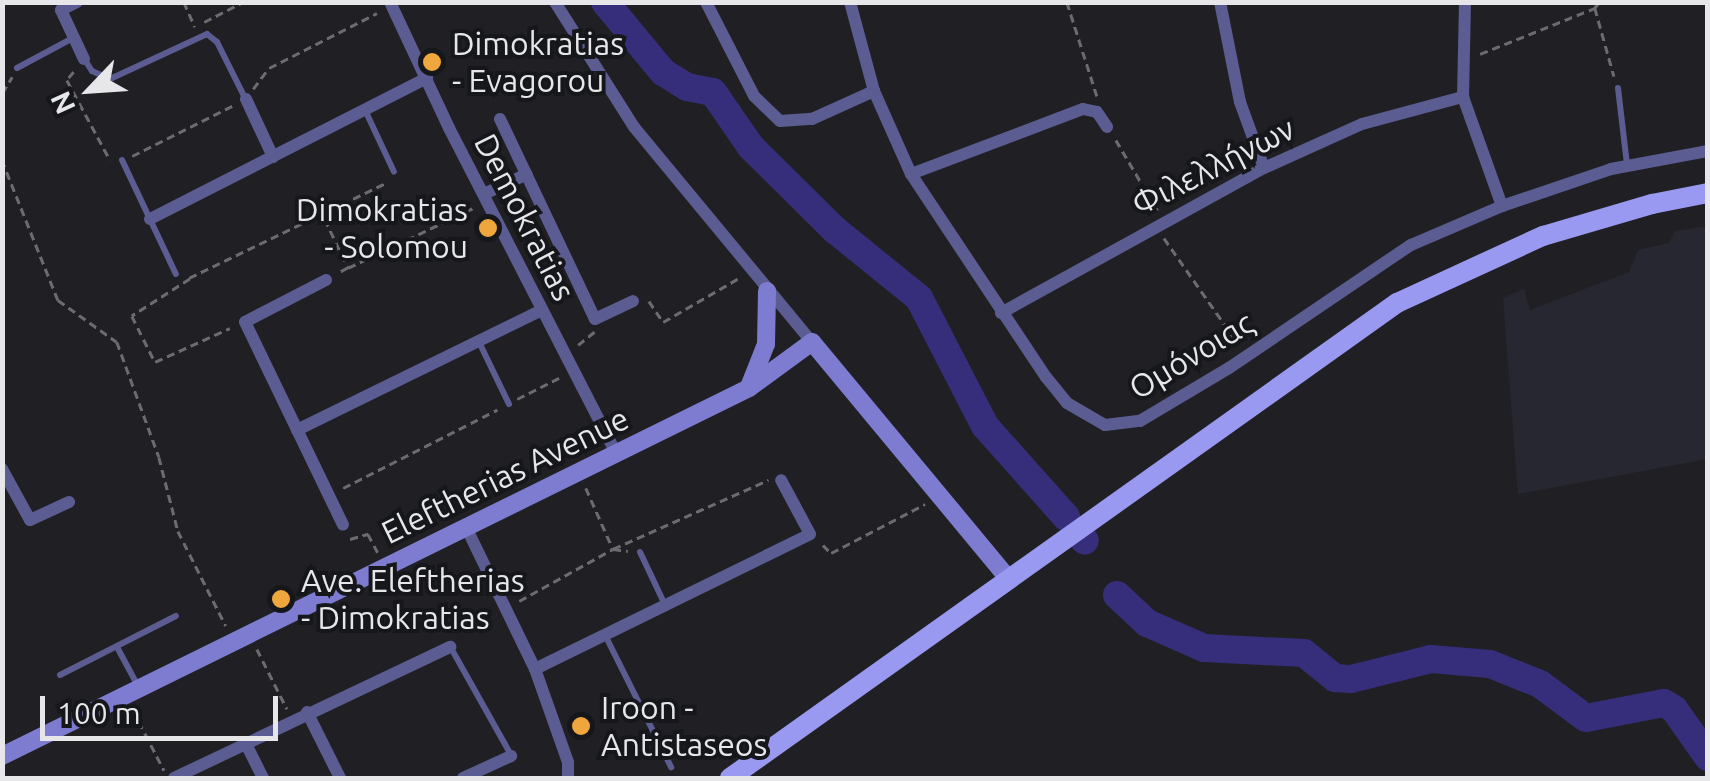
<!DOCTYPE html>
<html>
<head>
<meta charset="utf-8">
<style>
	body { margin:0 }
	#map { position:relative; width:1710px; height:781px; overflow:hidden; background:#202024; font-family:Ubuntu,sans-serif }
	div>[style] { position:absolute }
	.built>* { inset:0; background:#272731 }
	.river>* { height:28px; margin:-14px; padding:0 14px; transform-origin:14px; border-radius:14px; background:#362e7b }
	.path>* { height:2.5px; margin-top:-1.25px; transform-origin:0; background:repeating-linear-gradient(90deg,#6c6c70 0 8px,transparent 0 13px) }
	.lane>* { height:6px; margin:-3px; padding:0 3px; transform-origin:3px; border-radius:3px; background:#5b5c91 }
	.street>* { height:12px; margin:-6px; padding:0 6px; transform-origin:6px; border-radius:6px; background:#5b5c91 }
	.secondary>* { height:18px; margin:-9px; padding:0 9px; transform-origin:9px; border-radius:9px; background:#7d7cd1 }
	.primary>* { height:20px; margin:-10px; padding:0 10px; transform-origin:10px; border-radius:10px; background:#9a99f1 }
	.dots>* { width:28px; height:28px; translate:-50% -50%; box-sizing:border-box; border:5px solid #16171b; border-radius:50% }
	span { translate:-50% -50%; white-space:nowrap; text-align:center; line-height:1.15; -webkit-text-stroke:8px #16171b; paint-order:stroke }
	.poi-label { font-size:32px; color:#e7e7ea }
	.left { translate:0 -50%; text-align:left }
	.right { translate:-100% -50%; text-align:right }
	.street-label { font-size:32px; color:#e7e7ea }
	.frame { position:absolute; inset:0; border:5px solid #e7e7ea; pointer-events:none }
	.north { position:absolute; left:40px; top:40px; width:100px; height:100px; -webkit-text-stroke:8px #16171b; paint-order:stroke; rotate:245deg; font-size:28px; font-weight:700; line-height:40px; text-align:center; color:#e7e7ea }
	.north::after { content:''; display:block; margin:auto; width:35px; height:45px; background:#e7e7ea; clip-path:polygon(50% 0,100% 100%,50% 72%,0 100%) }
	.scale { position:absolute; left:40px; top:696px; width:238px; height:45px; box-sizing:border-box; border:5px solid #e7e7ea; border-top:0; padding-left:12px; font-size:30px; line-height:35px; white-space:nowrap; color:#e7e7ea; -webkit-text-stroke:8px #16171b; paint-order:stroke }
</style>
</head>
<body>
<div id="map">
	<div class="built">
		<i style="clip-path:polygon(1707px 226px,1707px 459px,1518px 494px,1503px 298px,1524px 289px,1530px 310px,1629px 272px,1638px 250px,1669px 243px,1675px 231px)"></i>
	</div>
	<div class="river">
		<i style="left:605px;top:2px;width:91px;rotate:50.4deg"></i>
		<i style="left:663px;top:72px;width:28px;rotate:32deg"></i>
		<i style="left:687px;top:87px;width:26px;rotate:11deg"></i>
		<i style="left:713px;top:92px;width:67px;rotate:55.4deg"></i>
		<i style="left:751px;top:147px;width:118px;rotate:44.7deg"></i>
		<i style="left:835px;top:230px;width:108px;rotate:39deg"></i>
		<i style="left:919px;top:298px;width:144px;rotate:62.7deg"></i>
		<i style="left:985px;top:426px;width:122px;rotate:48.3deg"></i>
		<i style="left:1084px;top:540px;width:1px;rotate:45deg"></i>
		<i style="left:1117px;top:595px;width:41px;rotate:43deg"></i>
		<i style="left:1147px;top:623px;width:62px;rotate:23.7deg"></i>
		<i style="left:1204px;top:648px;width:100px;rotate:2.9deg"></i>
		<i style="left:1304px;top:653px;width:40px;rotate:39deg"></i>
		<i style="left:1335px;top:678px;width:16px;rotate:4deg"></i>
		<i style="left:1351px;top:679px;width:82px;rotate:-14deg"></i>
		<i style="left:1431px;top:659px;width:59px;rotate:4.8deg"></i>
		<i style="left:1490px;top:664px;width:54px;rotate:21.8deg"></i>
		<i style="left:1540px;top:684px;width:57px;rotate:36.5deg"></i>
		<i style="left:1586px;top:718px;width:79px;rotate:-10.9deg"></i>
		<i style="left:1664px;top:703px;width:12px;rotate:31deg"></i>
		<i style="left:1674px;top:709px;width:59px;rotate:54.7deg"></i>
	</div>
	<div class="path">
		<i style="left:184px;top:2px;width:27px;rotate:66deg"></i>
		<i style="left:1067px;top:2px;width:99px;rotate:72.3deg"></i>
		<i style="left:1600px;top:2px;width:8px;rotate:130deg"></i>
		<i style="left:1595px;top:8px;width:71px;rotate:74.4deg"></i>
		<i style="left:204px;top:22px;width:44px;rotate:-27.1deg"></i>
		<i style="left:1480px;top:54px;width:124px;rotate:-21.8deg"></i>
		<i style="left:74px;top:72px;width:11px;rotate:131deg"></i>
		<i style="left:67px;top:80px;width:91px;rotate:61.7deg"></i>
		<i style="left:253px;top:89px;width:26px;rotate:-53deg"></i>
		<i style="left:269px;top:68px;width:121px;rotate:-27deg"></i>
		<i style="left:2px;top:93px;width:19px;rotate:-58deg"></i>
		<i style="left:1116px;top:140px;width:82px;rotate:59.4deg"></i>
		<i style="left:132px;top:156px;width:112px;rotate:-26.6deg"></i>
		<i style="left:2px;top:160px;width:151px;rotate:68.2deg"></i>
		<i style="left:58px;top:300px;width:72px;rotate:35.4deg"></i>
		<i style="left:117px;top:342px;width:122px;rotate:69.9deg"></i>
		<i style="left:159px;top:457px;width:76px;rotate:75.6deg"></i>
		<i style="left:178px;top:531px;width:106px;rotate:63.2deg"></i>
		<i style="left:325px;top:219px;width:54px;rotate:64.9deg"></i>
		<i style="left:348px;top:268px;width:9px;rotate:153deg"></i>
		<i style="left:1164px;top:238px;width:127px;rotate:54.9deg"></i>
		<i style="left:348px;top:268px;width:139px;rotate:-25.6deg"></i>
		<i style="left:189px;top:278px;width:221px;rotate:-25.8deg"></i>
		<i style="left:190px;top:279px;width:69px;rotate:147.5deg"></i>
		<i style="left:132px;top:316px;width:51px;rotate:63.4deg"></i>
		<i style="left:155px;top:362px;width:82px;rotate:-24.4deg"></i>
		<i style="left:649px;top:301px;width:25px;rotate:56deg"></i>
		<i style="left:663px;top:322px;width:88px;rotate:-30.1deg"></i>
		<i style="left:578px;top:345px;width:21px;rotate:-39deg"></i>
		<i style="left:517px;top:399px;width:47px;rotate:-26.6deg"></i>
		<i style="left:343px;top:488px;width:173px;rotate:-26.9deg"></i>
		<i style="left:586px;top:488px;width:67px;rotate:66.1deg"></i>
		<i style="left:613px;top:549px;width:15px;rotate:8deg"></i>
		<i style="left:350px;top:539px;width:19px;rotate:-16deg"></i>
		<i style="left:368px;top:534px;width:21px;rotate:62deg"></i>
		<i style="left:823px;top:545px;width:11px;rotate:45deg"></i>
		<i style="left:831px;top:553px;width:106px;rotate:-27.5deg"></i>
		<i style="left:519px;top:601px;width:107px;rotate:-29deg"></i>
		<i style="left:613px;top:549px;width:170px;rotate:-24deg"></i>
		<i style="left:454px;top:633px;width:6px;rotate:-81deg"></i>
		<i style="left:455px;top:627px;width:37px;rotate:-26deg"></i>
		<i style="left:257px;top:649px;width:67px;rotate:63.4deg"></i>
		<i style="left:133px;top:710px;width:68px;rotate:62.7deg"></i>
	</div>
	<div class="lane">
		<i style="left:85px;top:60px;width:13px;rotate:58deg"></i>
		<i style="left:92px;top:71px;width:20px;rotate:24deg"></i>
		<i style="left:110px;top:79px;width:107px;rotate:-24.9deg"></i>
		<i style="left:207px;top:34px;width:13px;rotate:39deg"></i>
		<i style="left:217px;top:42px;width:63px;rotate:63.4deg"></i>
		<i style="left:17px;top:68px;width:64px;rotate:-28.2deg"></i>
		<i style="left:1618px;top:88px;width:78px;rotate:83.3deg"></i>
		<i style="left:365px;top:110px;width:68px;rotate:64.9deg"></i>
		<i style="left:122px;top:160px;width:126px;rotate:64.7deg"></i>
		<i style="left:479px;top:342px;width:69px;rotate:64.2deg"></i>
		<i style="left:640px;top:552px;width:59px;rotate:64.7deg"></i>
		<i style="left:605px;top:635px;width:148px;rotate:63.4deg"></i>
		<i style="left:117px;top:647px;width:47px;rotate:61.8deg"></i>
		<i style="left:451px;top:648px;width:123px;rotate:60.7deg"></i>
		<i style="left:60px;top:675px;width:130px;rotate:-27deg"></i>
	</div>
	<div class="street">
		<i style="left:77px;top:2px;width:18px;rotate:153deg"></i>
		<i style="left:61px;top:10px;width:54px;rotate:64.9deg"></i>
		<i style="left:390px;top:2px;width:139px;rotate:64.9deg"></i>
		<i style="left:449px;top:128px;width:365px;rotate:62.8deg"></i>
		<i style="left:555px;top:2px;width:148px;rotate:57.7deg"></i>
		<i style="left:634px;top:127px;width:279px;rotate:50.4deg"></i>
		<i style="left:706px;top:2px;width:106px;rotate:62.9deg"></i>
		<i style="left:754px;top:96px;width:36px;rotate:44deg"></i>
		<i style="left:780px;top:121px;width:32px;rotate:-4deg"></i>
		<i style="left:812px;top:119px;width:68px;rotate:-24.3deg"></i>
		<i style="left:850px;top:2px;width:92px;rotate:74.9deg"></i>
		<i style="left:874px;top:91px;width:91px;rotate:66deg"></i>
		<i style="left:911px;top:174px;width:244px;rotate:56.4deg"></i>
		<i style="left:1046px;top:377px;width:33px;rotate:51deg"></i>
		<i style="left:1067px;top:403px;width:44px;rotate:30.1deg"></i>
		<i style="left:1105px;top:425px;width:35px;rotate:-7deg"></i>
		<i style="left:1140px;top:421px;width:104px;rotate:-30.8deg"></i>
		<i style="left:1229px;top:368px;width:220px;rotate:-34.1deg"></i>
		<i style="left:1411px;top:245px;width:99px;rotate:-23.2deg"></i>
		<i style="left:1502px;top:206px;width:115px;rotate:-18.7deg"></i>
		<i style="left:1611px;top:169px;width:99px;rotate:-10.5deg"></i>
		<i style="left:1220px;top:2px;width:102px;rotate:78.7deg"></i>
		<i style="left:1240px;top:102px;width:70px;rotate:70deg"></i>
		<i style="left:1465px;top:2px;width:95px;rotate:91.2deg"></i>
		<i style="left:1463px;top:97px;width:116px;rotate:70.3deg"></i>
		<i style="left:246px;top:99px;width:64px;rotate:65deg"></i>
		<i style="left:500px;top:119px;width:221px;rotate:64.6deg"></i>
		<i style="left:595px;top:319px;width:42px;rotate:-25.3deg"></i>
		<i style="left:911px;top:174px;width:184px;rotate:-20.7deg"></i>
		<i style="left:1083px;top:109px;width:14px;rotate:12deg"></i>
		<i style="left:1097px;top:112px;width:18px;rotate:56deg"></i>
		<i style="left:484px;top:194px;width:47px;rotate:-24.9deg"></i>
		<i style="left:150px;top:219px;width:311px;rotate:-27deg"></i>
		<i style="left:326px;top:280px;width:91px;rotate:152.6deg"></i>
		<i style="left:245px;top:322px;width:225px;rotate:64.2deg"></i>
		<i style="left:1001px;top:313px;width:300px;rotate:-28.9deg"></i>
		<i style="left:1264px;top:168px;width:107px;rotate:-24.2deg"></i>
		<i style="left:1362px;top:124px;width:105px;rotate:-15deg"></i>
		<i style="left:297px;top:430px;width:273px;rotate:-26.1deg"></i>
		<i style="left:2px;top:469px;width:58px;rotate:61.2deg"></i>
		<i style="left:30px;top:520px;width:43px;rotate:-24.8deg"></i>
		<i style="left:466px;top:527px;width:158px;rotate:64.1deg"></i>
		<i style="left:535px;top:669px;width:99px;rotate:70.5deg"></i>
		<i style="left:568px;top:762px;width:16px;rotate:90deg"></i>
		<i style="left:535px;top:669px;width:306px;rotate:-26.1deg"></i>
		<i style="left:810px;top:534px;width:61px;rotate:-118.2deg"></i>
		<i style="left:307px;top:712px;width:74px;rotate:63.4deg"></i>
		<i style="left:245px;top:742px;width:40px;rotate:63.4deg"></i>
		<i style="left:174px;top:778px;width:306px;rotate:-25.4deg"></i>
		<i style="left:463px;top:778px;width:53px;rotate:-24.6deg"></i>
	</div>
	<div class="secondary">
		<i style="left:749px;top:387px;width:46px;rotate:-68.4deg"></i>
		<i style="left:766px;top:344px;width:53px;rotate:-88.9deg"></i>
		<i style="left:2px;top:756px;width:833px;rotate:-26.23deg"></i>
		<i style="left:749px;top:388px;width:78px;rotate:-36.1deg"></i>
		<i style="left:812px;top:342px;width:305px;rotate:50.3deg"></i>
	</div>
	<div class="primary">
		<i style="left:730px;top:778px;width:819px;rotate:-35.46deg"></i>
		<i style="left:1397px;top:303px;width:161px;rotate:-24.7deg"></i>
		<i style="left:1543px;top:236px;width:114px;rotate:-16.4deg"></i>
		<i style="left:1652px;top:204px;width:57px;rotate:-11.1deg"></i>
	</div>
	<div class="dots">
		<i style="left:432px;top:62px;background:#efa73d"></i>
		<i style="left:488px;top:228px;background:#efa73d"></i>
		<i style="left:281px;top:599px;background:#efa73d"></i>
		<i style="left:581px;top:726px;background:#efa73d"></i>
	</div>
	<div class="poi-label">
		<span class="left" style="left:452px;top:62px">Dimokratias<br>- Evagorou</span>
		<span class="right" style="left:468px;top:228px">Dimokratias<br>- Solomou</span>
		<span class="left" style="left:301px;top:599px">Ave. Eleftherias<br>- Dimokratias</span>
		<span class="left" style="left:601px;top:726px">Iroon -<br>Antistaseos</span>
	</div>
	<div class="street-label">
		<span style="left:1213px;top:166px;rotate:-27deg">Φιλελλήνων</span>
		<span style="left:525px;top:217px;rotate:63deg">Demokratias</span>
		<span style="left:1191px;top:355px;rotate:-31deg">Ομόνοιας</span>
		<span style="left:505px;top:475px;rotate:-26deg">Eleftherias Avenue</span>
	</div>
	<div class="frame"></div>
	<div class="north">N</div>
	<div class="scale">100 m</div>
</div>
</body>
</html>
